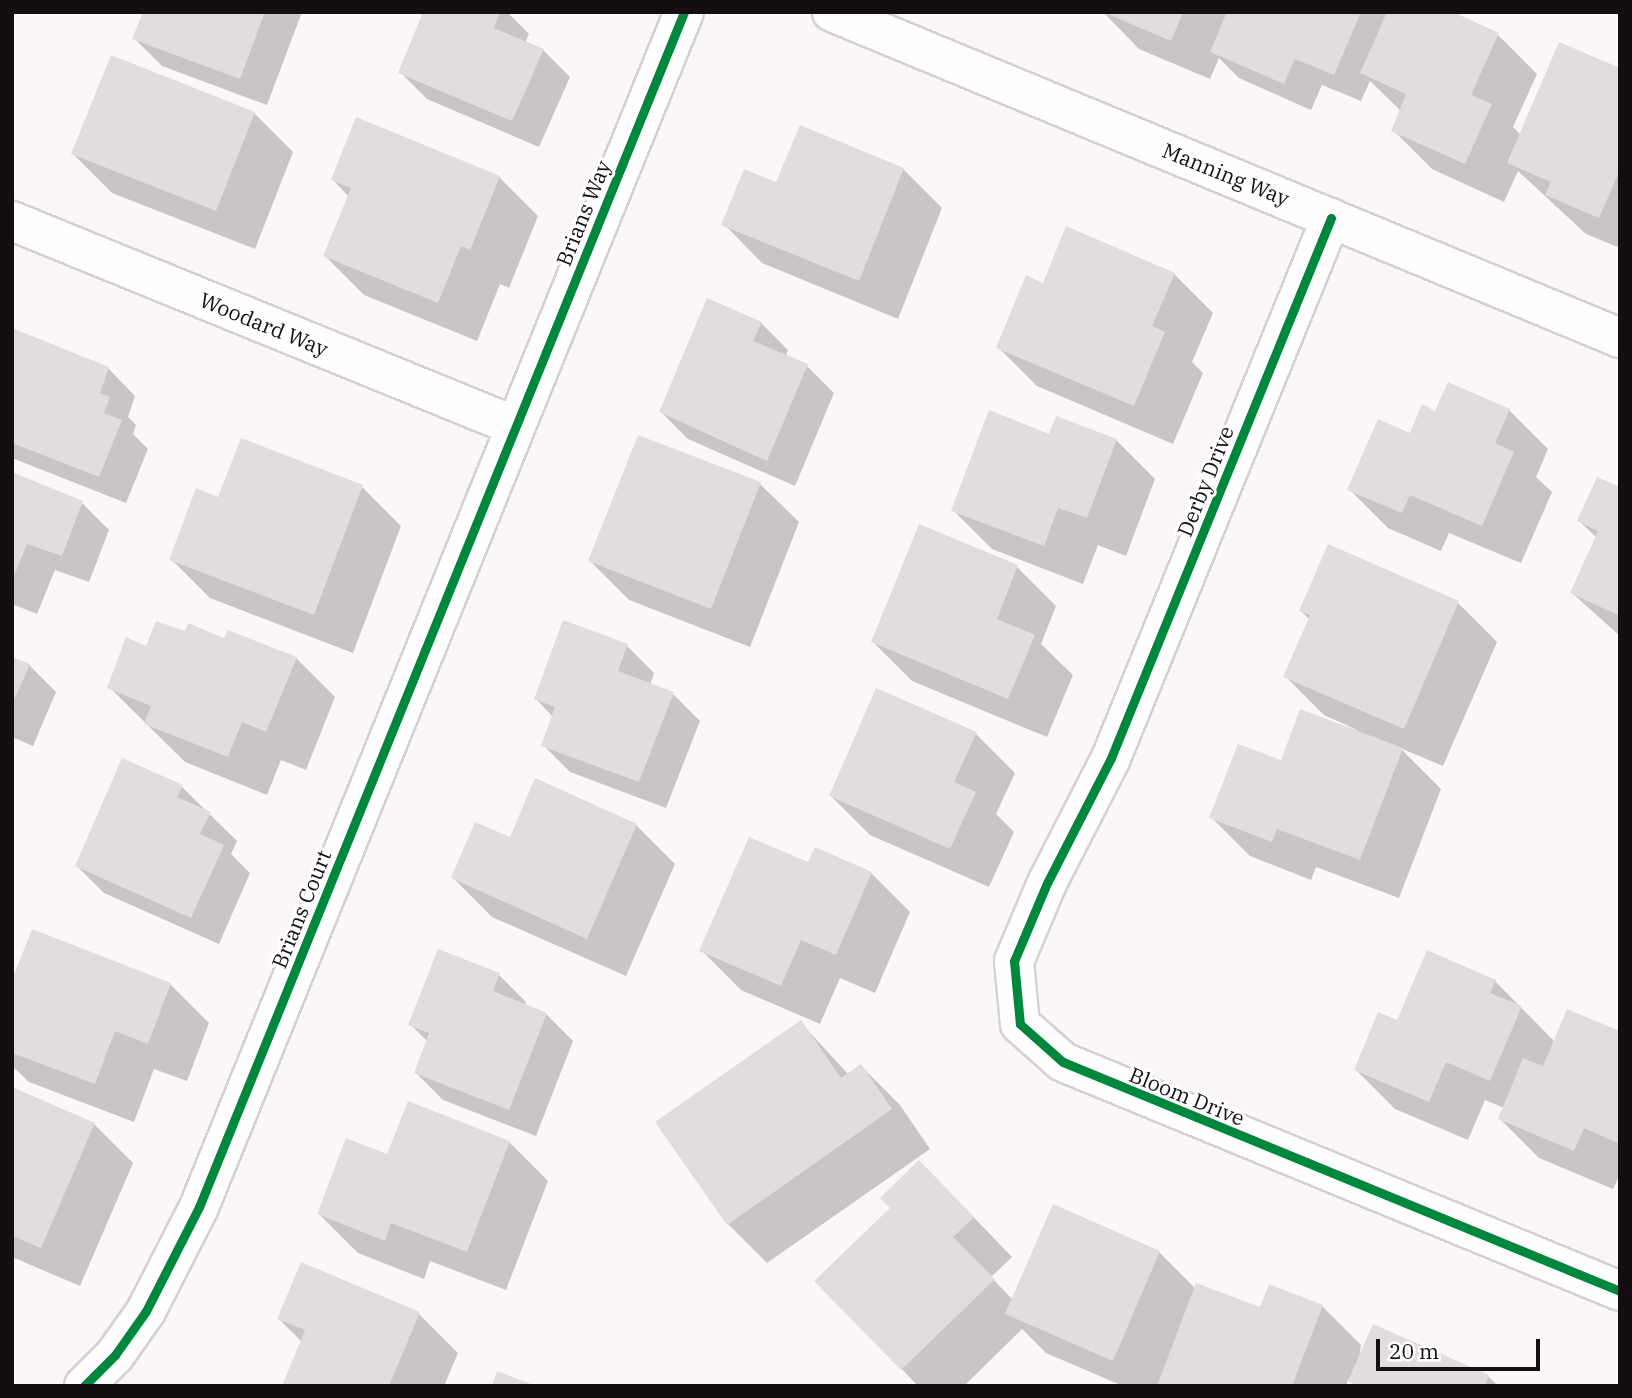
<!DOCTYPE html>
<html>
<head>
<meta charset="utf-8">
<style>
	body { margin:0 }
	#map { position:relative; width:1632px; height:1398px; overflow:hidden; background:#fbf6fa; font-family:"IBM Plex Serif",serif }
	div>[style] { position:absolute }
	.shadow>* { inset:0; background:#0003 }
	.building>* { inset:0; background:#e2dce1 }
	.roads { filter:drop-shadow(2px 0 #d6d1d5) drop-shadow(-2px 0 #d6d1d5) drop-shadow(0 2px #d6d1d5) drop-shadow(0 -2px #d6d1d5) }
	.minor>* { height:38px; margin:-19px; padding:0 19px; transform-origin:19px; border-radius:19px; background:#fefefe }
	.cycleway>* { height:9px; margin:-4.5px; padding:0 4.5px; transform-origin:4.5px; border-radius:4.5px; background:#00873e }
	span { translate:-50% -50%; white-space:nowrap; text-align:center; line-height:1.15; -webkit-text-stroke:6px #fff; paint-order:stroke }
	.street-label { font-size:21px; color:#140e12 }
	.frame { position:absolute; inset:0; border:14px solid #140e12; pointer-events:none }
	.scale { position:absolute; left:1376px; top:1339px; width:164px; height:32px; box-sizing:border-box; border:4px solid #140e12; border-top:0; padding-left:9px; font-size:21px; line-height:24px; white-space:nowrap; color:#140e12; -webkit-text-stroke:5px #fff; paint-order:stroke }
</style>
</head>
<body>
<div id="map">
	<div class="shadow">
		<i style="clip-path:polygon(145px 12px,302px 12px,267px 105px,162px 66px,135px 39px)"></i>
		<i style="clip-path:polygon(425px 12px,507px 12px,529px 34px,525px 43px,543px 50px,570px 77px,539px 147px,427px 99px,400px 72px)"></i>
		<i style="clip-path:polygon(1103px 12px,1448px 12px,1498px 35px,1537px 74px,1513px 127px,1521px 135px,1620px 70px,1620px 248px,1586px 234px,1518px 171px,1504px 202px,1432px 169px,1393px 130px,1401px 111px,1370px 81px,1361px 101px,1322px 85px,1311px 110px,1239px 78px,1219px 58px,1210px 79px,1139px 49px)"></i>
		<i style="clip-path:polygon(254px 113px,293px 152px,255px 249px,112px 193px,73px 154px)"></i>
		<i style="clip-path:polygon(903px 169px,942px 208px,898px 319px,762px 263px,724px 224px,777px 184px)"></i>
		<i style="clip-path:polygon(499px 177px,538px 216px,509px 288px,500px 284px,477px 341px,364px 295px,325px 256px,349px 197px,333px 180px)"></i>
		<i style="clip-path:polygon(1174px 274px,1213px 313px,1192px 362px,1203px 373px,1173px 444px,1037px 386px,998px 347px,1044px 285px)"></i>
		<i style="clip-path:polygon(761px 323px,788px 350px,786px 355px,807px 366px,834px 393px,795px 486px,688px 439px,661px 412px)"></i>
		<i style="clip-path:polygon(12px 330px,108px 368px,135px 396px,128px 417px,136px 425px,133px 434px,148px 449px,126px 503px,12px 458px)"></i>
		<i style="clip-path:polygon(1509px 410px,1548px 449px,1536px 477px,1552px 492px,1521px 563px,1449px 533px,1441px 551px,1388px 528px,1349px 489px,1436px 413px)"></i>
		<i style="clip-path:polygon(1050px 436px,1116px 440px,1155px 479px,1126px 556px,1098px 545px,1083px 584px,992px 549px,953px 510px)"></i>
		<i style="clip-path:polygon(12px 474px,82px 503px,109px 530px,89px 582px,55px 570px,37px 614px,12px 604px)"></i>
		<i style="clip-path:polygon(760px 484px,799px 522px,750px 647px,629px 600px,590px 561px)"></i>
		<i style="clip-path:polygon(362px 487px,401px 526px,353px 653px,210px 598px,171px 559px,219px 499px)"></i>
		<i style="clip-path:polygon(1620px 489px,1620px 636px,1572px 593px,1597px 538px,1579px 521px)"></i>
		<i style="clip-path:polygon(920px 527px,1017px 567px,1056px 606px,1041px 644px,1073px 675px,1047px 737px,912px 681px,873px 642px)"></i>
		<i style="clip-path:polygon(1458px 603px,1497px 642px,1443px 766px,1400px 748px,1441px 789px,1399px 898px,1316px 867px,1311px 880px,1250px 856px,1211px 817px,1282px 762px,1357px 730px,1324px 715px,1286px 677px,1310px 620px,1301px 611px)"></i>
		<i style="clip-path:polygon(186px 634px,296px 658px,335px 697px,306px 770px,281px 760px,267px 795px,185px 762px,109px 687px,147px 648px)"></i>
		<i style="clip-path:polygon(627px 646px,654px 673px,650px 685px,673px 694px,700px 721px,666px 808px,570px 772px,543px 745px,553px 717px,536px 699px)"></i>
		<i style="clip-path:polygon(12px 659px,29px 665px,56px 692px,33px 746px,12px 737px)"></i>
		<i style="clip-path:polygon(976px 734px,1015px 773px,996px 814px,1014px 832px,989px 887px,870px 835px,831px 796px)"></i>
		<i style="clip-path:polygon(182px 787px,237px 841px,231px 854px,250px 873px,219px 944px,104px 893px,77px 866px)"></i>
		<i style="clip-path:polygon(636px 825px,675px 864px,626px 976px,492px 917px,453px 878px,511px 839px)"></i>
		<i style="clip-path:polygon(809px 865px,871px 873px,910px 912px,875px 993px,840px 978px,820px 1024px,741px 990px,702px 951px)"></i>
		<i style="clip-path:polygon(499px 975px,526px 1002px,525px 1006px,546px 1014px,573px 1041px,536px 1136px,443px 1100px,416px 1073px,428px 1042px,410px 1024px)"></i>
		<i style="clip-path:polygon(1495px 981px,1555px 1042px,1620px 1033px,1620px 1174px,1613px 1189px,1539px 1158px,1500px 1119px,1504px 1108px,1485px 1100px,1468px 1140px,1395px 1109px,1356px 1070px,1398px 1022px)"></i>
		<i style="clip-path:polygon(170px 984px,209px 1023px,187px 1081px,154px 1069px,134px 1122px,29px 1082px,12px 1066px,12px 985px)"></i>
		<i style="clip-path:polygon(801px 1023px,849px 1075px,861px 1066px,900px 1105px,930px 1149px,767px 1263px,728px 1224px)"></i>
		<i style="clip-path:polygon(12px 1089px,94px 1124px,133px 1163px,80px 1286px,12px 1257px)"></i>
		<i style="clip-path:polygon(509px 1142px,548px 1181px,506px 1290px,430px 1261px,424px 1279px,358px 1253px,319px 1214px,388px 1156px)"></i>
		<i style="clip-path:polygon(958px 1201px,1012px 1257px,991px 1277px,1013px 1300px,1159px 1252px,1196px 1289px,1261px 1310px,1322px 1306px,1361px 1345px,1359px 1359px,1488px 1376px,1498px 1386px,1355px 1386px,1348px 1379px,1346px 1386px,1123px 1386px,1046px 1353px,1022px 1329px,964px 1386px,918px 1386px,817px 1281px)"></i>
		<i style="clip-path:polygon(419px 1314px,458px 1353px,444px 1386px,284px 1386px,302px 1342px,279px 1319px)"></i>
	</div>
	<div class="building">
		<i style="clip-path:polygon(143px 12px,265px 12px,240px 79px,132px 39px)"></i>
		<i style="clip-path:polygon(423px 12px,500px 12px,494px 28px,544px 49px,512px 121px,398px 73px)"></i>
		<i style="clip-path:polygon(1103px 12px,1183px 12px,1171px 41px)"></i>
		<i style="clip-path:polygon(1227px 12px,1361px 12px,1334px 75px,1295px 59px,1284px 84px,1210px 52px)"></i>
		<i style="clip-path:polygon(1387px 12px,1453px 12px,1499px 33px,1471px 95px,1492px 104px,1465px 164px,1391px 131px,1406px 94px,1360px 73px)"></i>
		<i style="clip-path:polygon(1559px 42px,1620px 68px,1620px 170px,1599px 218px,1545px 195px,1551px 182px,1507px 163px)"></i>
		<i style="clip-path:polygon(111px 55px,255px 112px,216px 211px,71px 154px)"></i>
		<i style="clip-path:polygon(356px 117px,500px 176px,470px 250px,461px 246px,438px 303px,323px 256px,351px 188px,331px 180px)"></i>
		<i style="clip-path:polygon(800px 125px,904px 168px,859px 281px,721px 225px,744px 169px,776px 182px)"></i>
		<i style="clip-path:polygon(1066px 226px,1175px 273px,1152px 326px,1165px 332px,1134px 406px,996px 348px,1026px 275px,1043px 283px)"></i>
		<i style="clip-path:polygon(707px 298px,762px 322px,753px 341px,808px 364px,767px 461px,659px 412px)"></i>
		<i style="clip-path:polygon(12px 328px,109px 367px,100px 393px,110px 397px,104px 413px,122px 420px,99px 477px,12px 443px)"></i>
		<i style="clip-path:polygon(1448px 382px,1510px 409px,1495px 443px,1514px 452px,1482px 526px,1410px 495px,1402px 513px,1347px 490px,1378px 419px,1410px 433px,1422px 404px,1435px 411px)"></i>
		<i style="clip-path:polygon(989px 410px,1049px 434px,1056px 416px,1117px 439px,1087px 518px,1058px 508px,1044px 546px,951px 511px)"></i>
		<i style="clip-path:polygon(638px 435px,761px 482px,711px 609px,588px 561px)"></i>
		<i style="clip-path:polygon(241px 438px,363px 485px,314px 615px,169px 560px,196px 488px,218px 497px)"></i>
		<i style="clip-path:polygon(12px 472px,83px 501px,62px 556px,27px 544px,12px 581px)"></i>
		<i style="clip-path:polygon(1597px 477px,1620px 487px,1620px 616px,1570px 593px,1598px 531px,1577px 521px)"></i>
		<i style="clip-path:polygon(919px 524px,1018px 565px,997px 619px,1035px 635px,1008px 699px,871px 642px)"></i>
		<i style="clip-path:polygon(1328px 544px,1459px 601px,1404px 729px,1283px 677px,1310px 615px,1299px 611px)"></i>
		<i style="clip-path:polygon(563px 620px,628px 644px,618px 671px,674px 692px,639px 782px,541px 746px,555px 707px,534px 699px)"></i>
		<i style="clip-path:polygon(156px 621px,185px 631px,188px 623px,224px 638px,228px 630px,297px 657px,266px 732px,242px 722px,228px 757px,144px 724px,151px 706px,107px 688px,126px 637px,146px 646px)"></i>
		<i style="clip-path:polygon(12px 657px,30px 664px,12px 705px)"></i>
		<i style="clip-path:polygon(876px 688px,977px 732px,954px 782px,976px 792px,950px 849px,829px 796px)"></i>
		<i style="clip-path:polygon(1300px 709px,1403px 748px,1360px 860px,1277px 829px,1272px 842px,1209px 818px,1238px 744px,1281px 760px)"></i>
		<i style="clip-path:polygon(122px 758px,183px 785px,177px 797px,211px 812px,200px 834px,224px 845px,191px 918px,75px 866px)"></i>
		<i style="clip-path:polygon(535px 778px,637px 824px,587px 939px,451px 878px,475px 822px,510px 837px)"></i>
		<i style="clip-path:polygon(749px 837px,808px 862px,815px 847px,872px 872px,836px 955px,801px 940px,781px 986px,699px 951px)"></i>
		<i style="clip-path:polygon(32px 929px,171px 983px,148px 1044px,115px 1031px,95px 1084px,12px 1053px,12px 980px)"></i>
		<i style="clip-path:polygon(438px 949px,500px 973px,493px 991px,547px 1013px,509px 1110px,414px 1073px,429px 1033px,408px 1025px)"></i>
		<i style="clip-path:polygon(1427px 950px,1496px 980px,1490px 993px,1522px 1006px,1490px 1081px,1446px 1062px,1429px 1102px,1354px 1070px,1378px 1012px,1397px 1020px)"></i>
		<i style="clip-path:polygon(1567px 1009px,1620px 1031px,1620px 1144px,1584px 1128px,1574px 1151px,1498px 1119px,1523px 1058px,1543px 1066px)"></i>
		<i style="clip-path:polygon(801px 1020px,841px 1078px,861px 1064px,892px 1109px,727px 1225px,655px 1122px)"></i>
		<i style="clip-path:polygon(12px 1087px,95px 1123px,41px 1248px,12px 1236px)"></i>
		<i style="clip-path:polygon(408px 1101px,510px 1141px,467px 1252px,391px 1223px,385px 1241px,317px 1214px,346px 1138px,387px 1154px)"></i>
		<i style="clip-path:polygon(919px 1160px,974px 1217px,953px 1237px,995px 1279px,901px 1370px,814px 1281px,890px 1208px,880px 1198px)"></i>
		<i style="clip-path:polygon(1053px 1204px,1160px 1251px,1113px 1361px,1005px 1314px)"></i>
		<i style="clip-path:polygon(301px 1262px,420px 1312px,389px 1386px,282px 1386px,305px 1330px,277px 1319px)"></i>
		<i style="clip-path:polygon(1196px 1283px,1260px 1307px,1269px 1284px,1323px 1305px,1292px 1386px,1157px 1386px)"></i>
		<i style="clip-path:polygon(1373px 1324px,1489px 1375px,1485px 1386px,1359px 1386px,1348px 1381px)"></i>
		<i style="clip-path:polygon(497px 1371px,536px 1386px,492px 1386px)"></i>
	</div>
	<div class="roads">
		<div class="minor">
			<i style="left:832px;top:12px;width:853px;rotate:22.48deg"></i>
			<i style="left:1331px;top:218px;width:583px;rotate:112.17deg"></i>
			<i style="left:1111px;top:758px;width:140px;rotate:117.1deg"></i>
			<i style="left:1047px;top:883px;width:85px;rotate:112.9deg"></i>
			<i style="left:1014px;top:961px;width:63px;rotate:84.6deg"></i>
			<i style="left:1020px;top:1024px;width:57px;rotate:41.5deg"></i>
			<i style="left:1063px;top:1062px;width:602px;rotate:22.35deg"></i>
			<i style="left:12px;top:221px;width:543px;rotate:22.17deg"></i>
			<i style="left:84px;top:1386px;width:44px;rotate:-45deg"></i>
			<i style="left:115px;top:1355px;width:54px;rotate:-54.8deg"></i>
			<i style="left:146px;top:1311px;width:117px;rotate:-63deg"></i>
			<i style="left:199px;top:1207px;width:1290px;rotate:-67.91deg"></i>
		</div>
	</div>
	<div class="cycleway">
		<i style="left:1331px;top:218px;width:583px;rotate:112.17deg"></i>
		<i style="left:1111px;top:758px;width:140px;rotate:117.1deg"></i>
		<i style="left:1047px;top:883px;width:85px;rotate:112.9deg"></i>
		<i style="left:1014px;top:961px;width:63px;rotate:84.6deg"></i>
		<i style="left:1020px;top:1024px;width:57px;rotate:41.5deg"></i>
		<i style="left:1063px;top:1062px;width:602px;rotate:22.35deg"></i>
		<i style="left:84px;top:1386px;width:44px;rotate:-45deg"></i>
		<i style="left:115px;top:1355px;width:54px;rotate:-54.8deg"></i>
		<i style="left:146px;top:1311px;width:117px;rotate:-63deg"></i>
		<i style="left:199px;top:1207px;width:1290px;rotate:-67.91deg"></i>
	</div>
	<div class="street-label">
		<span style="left:1226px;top:174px;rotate:22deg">Manning Way</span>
		<span style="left:583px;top:213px;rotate:-68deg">Brians Way</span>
		<span style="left:264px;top:324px;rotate:22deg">Woodard Way</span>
		<span style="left:1205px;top:481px;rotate:-68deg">Derby Drive</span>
		<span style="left:301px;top:909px;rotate:-68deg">Brians Court</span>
		<span style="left:1187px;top:1096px;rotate:22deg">Bloom Drive</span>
	</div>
	<div class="frame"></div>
	<div class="scale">20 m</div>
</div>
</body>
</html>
